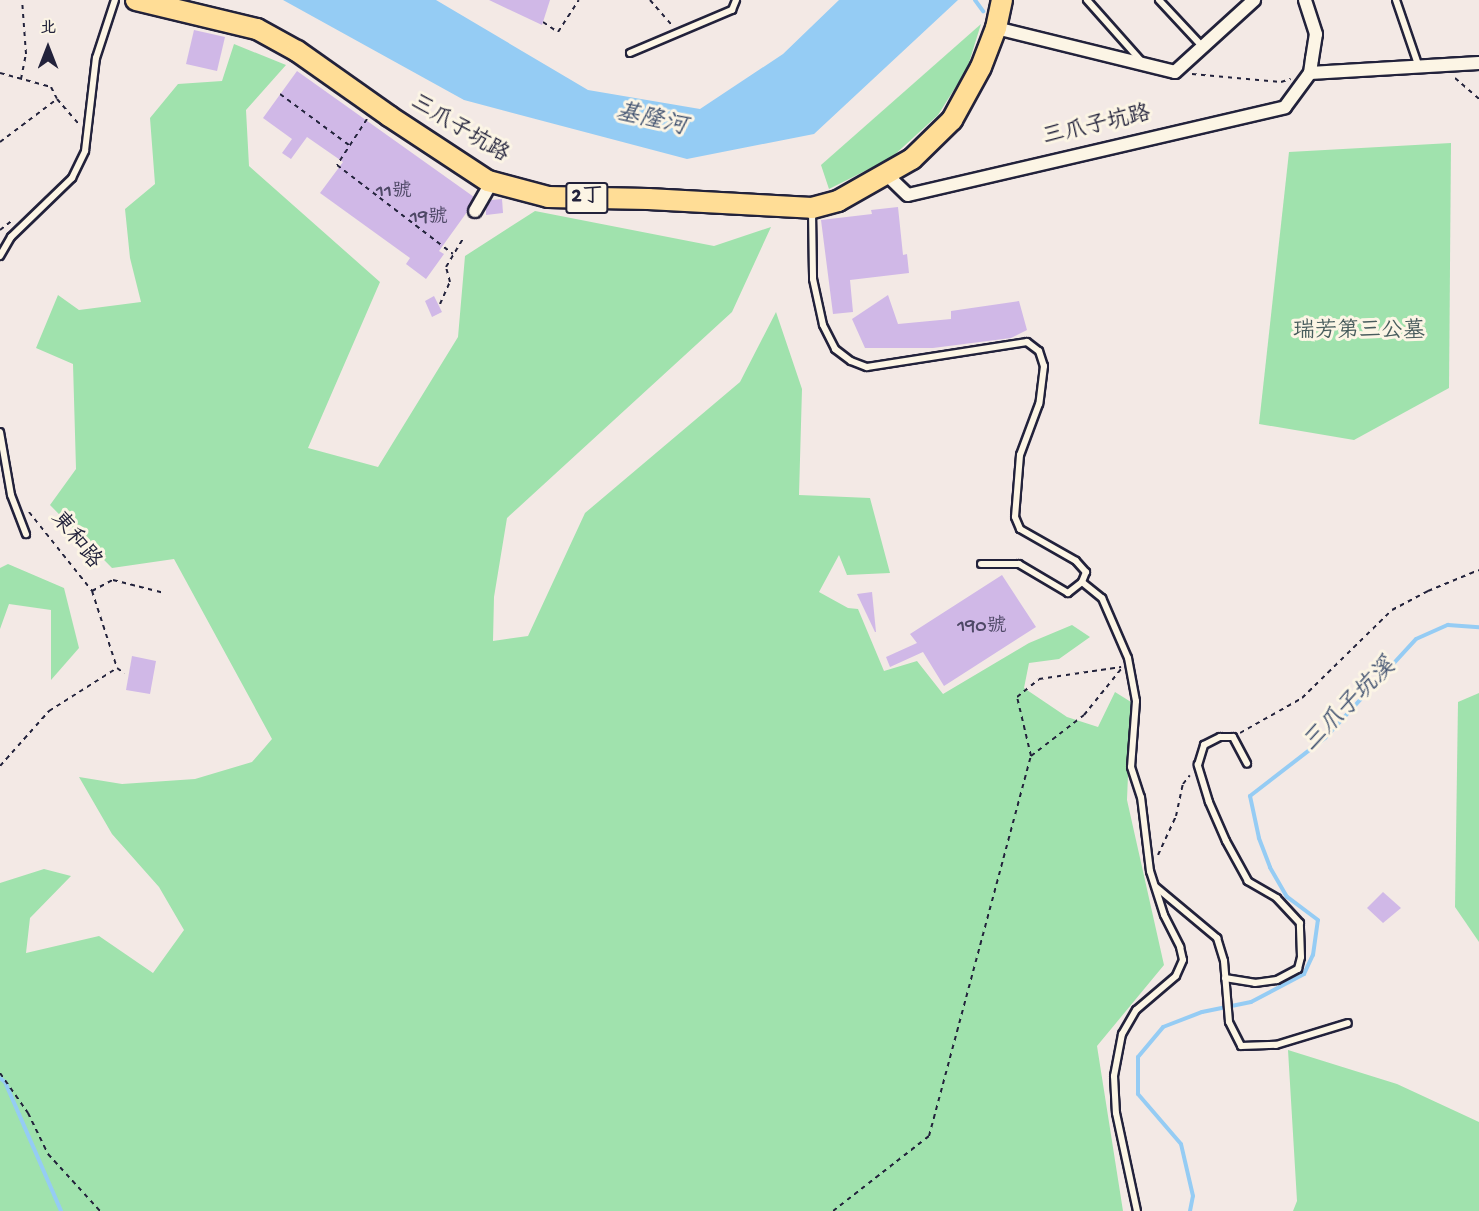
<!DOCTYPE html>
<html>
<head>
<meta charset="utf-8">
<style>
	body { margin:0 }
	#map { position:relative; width:1479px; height:1211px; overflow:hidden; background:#f3e9e5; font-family:"Gochi Hand","LXGW WenKai TC",sans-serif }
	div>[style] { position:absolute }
	.green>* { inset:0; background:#a0e2ad }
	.water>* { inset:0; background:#95ccf4 }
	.stream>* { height:4px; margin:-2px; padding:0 2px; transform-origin:2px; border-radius:2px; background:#95ccf4 }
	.building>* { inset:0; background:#d0b8e7 }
	.path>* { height:2px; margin-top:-1px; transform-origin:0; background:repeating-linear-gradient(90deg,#22223b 0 4.5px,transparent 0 9px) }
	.roads { filter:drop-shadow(2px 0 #22223b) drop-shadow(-2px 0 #22223b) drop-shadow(0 2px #22223b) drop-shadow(0 -2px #22223b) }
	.service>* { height:6px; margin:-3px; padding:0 3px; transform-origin:3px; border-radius:3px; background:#fcf5e5 }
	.minor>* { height:12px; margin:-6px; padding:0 6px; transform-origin:6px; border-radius:6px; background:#fcf5e5 }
	.primary>* { height:20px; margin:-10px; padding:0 10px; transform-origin:10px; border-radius:10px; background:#ffdd96 }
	span { translate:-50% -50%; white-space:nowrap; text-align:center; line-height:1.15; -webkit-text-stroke:6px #fcf5e5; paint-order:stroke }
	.number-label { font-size:20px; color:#4e4866 }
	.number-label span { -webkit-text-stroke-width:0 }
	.shield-label span { padding:2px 4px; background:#fcf5e5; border:2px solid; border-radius:4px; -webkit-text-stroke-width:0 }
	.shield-label { font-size:21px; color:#22223b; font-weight:700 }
	.street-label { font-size:22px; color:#22223b }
	.park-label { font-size:22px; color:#485c5d }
	.water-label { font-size:24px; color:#445572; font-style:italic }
	.north { position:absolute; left:18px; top:18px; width:60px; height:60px; -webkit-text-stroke:4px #fcf5e5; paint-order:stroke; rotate:0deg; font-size:16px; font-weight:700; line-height:24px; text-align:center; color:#22223b }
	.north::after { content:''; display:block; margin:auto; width:21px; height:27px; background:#22223b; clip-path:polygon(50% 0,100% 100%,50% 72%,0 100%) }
</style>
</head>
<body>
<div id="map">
	<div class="green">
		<i style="clip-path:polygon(981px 24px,967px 69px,938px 115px,891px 158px,829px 189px,821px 165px)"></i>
		<i style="clip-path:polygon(234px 44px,286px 65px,246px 110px,249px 166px,380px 282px,308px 448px,378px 467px,458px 337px,465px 256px,535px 211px,714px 246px,771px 227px,732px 312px,507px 518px,494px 597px,493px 641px,528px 636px,585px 513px,740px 382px,776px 312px,802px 389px,799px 495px,870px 498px,890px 573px,847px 575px,839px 555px,819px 592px,848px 608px,858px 609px,884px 671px,917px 661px,943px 694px,1029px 643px,1072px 625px,1090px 637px,1059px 659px,1029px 663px,1024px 688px,1067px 717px,1098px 727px,1115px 692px,1131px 702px,1127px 800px,1164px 965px,1097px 1046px,1123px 1211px,0 1211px,0 883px,44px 869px,71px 876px,30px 918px,26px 953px,99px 936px,153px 973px,184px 930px,159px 887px,112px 834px,79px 777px,122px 784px,195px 779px,252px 762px,272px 739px,174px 559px,112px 568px,50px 505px,76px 469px,73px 364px,36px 348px,58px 295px,79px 310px,141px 302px,130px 258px,125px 209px,155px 184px,150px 118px,178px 84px,222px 81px)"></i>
		<i style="clip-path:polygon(1451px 143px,1449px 388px,1354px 440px,1259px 424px,1289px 152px)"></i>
		<i style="clip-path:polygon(8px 564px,64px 588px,79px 648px,51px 680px,51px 610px,9px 604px,0 629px,0 568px)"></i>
		<i style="clip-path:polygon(1479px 693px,1479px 942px,1455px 907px,1458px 702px)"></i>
		<i style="clip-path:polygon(1288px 1050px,1397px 1084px,1479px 1122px,1479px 1211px,1293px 1211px,1297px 1201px)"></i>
	</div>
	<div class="water">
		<i style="clip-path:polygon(283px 0,436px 0,588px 90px,700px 109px,783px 54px,839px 0,958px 0,814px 134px,687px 159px,464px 100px)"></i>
	</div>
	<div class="stream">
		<i style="left:975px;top:0;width:14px;rotate:54deg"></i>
		<i style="left:0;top:1078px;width:6px;rotate:39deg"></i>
		<i style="left:5px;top:1082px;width:141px;rotate:66.5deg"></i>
		<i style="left:1190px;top:1211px;width:15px;rotate:-79deg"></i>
		<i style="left:1193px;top:1196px;width:53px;rotate:-103deg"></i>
		<i style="left:1181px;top:1144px;width:66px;rotate:-130.7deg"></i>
		<i style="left:1138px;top:1094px;width:37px;rotate:-90deg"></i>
		<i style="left:1138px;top:1057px;width:39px;rotate:-50deg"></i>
		<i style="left:1163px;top:1027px;width:42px;rotate:-21deg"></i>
		<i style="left:1202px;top:1012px;width:50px;rotate:-11.5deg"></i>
		<i style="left:1251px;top:1002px;width:60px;rotate:-27.8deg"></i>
		<i style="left:1304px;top:974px;width:21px;rotate:-65deg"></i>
		<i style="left:1313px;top:955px;width:35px;rotate:-82deg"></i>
		<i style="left:1318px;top:920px;width:39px;rotate:-143deg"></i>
		<i style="left:1287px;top:897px;width:34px;rotate:-120deg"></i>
		<i style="left:1270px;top:867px;width:31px;rotate:-111deg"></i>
		<i style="left:1259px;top:838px;width:43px;rotate:-102.1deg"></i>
		<i style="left:1250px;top:796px;width:95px;rotate:-37.7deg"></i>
		<i style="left:1325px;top:738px;width:134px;rotate:-47.4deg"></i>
		<i style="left:1416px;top:639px;width:35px;rotate:-24deg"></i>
		<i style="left:1448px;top:625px;width:31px;rotate:4deg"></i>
	</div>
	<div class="building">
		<i style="clip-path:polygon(489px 0,550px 0,542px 25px)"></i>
		<i style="clip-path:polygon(194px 30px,225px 37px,217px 71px,186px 64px)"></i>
		<i style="clip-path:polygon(297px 71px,474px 197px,467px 212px,439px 251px,444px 254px,426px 279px,406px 264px,410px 258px,320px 193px,343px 162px,307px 137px,291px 159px,282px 153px,292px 139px,263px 118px)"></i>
		<i style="clip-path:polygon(502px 199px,503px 213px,486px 215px,486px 209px,491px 200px)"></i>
		<i style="clip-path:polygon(898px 207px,903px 255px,907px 254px,909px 273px,850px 280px,853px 312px,833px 314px,821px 220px,872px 214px,871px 210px)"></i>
		<i style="clip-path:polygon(888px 295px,898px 324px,951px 319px,951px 311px,1019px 301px,1027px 330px,1011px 338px,933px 348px,865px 348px,852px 319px)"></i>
		<i style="clip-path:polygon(434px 296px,442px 312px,432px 317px,425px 301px)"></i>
		<i style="clip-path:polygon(1002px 575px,1036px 627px,944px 686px,923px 652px,890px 667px,886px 657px,917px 643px,910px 634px)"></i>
		<i style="clip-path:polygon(872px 592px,876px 632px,875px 632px,857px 594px)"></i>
		<i style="clip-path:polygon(132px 656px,156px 661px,150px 694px,126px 690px)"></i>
		<i style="clip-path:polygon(1383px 892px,1401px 908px,1383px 923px,1367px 908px)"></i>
	</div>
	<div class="path">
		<i style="left:650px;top:0;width:33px;rotate:49deg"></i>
		<i style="left:543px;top:22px;width:18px;rotate:34deg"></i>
		<i style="left:558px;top:32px;width:38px;rotate:-57deg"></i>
		<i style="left:0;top:73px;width:53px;rotate:15.4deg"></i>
		<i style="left:51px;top:87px;width:13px;rotate:63deg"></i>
		<i style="left:57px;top:99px;width:33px;rotate:49deg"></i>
		<i style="left:1192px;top:74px;width:89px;rotate:5.1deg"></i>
		<i style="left:1281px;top:82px;width:10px;rotate:-17deg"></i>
		<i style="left:1455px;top:78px;width:32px;rotate:41deg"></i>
		<i style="left:21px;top:79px;width:25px;rotate:-79deg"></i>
		<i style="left:26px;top:54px;width:54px;rotate:-94.2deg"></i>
		<i style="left:280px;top:94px;width:86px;rotate:36.5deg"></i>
		<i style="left:367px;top:119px;width:55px;rotate:123.1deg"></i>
		<i style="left:337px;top:165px;width:146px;rotate:37.5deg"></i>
		<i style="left:0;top:142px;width:71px;rotate:-37deg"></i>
		<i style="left:0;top:230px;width:16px;rotate:-38deg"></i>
		<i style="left:440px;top:304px;width:24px;rotate:-66deg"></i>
		<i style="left:450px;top:282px;width:16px;rotate:-105deg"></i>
		<i style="left:446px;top:267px;width:35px;rotate:-59deg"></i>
		<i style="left:29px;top:512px;width:101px;rotate:51.4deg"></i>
		<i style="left:92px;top:591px;width:81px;rotate:72deg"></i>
		<i style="left:117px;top:668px;width:9px;rotate:36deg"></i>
		<i style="left:92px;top:591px;width:24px;rotate:-28deg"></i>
		<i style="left:113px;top:580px;width:53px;rotate:14.3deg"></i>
		<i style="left:1240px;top:733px;width:71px;rotate:-29.4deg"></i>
		<i style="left:1302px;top:698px;width:126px;rotate:-44.4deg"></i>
		<i style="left:1392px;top:610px;width:41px;rotate:-27.8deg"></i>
		<i style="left:1428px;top:591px;width:55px;rotate:-22.4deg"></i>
		<i style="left:1031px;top:756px;width:67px;rotate:-37.7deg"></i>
		<i style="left:1084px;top:715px;width:59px;rotate:-51.2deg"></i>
		<i style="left:0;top:766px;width:74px;rotate:-48.3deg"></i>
		<i style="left:49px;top:711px;width:80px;rotate:-32.3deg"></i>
		<i style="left:1158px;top:855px;width:43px;rotate:-65.2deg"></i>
		<i style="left:1176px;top:816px;width:33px;rotate:-78deg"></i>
		<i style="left:1183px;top:784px;width:11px;rotate:-52deg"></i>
		<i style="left:0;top:1073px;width:49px;rotate:55deg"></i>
		<i style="left:28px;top:1113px;width:46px;rotate:64deg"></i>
		<i style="left:48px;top:1154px;width:77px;rotate:47.6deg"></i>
		<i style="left:833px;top:1211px;width:122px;rotate:-38deg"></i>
		<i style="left:929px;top:1136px;width:393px;rotate:-75deg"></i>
		<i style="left:1031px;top:756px;width:61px;rotate:-103.3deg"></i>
		<i style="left:1017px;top:697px;width:28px;rotate:-39deg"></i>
		<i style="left:1039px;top:679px;width:83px;rotate:-8.3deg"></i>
	</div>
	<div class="roads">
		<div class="service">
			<i style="left:1087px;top:0;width:83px;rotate:48.4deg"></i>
			<i style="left:1159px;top:0;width:62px;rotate:47deg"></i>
			<i style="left:1396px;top:0;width:71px;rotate:71.1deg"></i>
			<i style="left:630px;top:53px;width:111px;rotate:-22.9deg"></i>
			<i style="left:732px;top:10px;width:11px;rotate:-68deg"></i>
			<i style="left:812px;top:212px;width:67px;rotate:89.1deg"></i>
			<i style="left:813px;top:279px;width:47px;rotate:77.7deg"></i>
			<i style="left:823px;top:325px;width:27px;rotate:63deg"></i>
			<i style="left:835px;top:349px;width:20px;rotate:37deg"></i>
			<i style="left:851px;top:361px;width:17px;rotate:21deg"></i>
			<i style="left:867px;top:367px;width:162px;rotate:-8.9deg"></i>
			<i style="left:1027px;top:342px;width:15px;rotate:37deg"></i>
			<i style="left:1039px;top:351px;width:16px;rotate:72deg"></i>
			<i style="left:1044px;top:366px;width:38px;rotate:97deg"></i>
			<i style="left:1039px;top:404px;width:54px;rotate:110.4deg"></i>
			<i style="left:1020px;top:455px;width:62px;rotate:94.6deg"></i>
			<i style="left:1015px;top:517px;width:13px;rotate:67deg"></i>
			<i style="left:1020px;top:529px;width:64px;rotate:29.7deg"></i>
			<i style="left:1076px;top:561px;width:15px;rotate:48deg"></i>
			<i style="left:1086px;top:572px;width:11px;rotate:112deg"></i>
			<i style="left:1082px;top:582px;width:18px;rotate:142deg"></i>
			<i style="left:1068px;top:593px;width:57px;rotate:-149.4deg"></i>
			<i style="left:1019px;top:564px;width:38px;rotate:180deg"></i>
			<i style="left:0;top:256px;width:22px;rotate:-60deg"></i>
			<i style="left:11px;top:237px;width:85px;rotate:-44deg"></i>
			<i style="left:72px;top:178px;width:30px;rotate:-64deg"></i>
			<i style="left:85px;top:151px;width:94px;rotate:-83.3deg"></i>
			<i style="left:96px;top:58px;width:61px;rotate:-71.9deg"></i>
			<i style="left:0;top:432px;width:64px;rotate:80.1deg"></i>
			<i style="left:11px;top:495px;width:42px;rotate:69deg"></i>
			<i style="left:1082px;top:582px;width:26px;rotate:39deg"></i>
			<i style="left:1102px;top:598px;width:65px;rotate:66.6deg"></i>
			<i style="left:1128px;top:658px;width:44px;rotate:79.5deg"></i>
			<i style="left:1136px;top:701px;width:66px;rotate:94.3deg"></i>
			<i style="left:1131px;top:767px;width:32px;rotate:72deg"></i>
			<i style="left:1141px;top:797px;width:75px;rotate:83.1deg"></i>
			<i style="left:1150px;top:871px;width:46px;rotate:72.3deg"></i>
			<i style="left:1164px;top:915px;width:36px;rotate:63deg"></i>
			<i style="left:1180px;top:947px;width:13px;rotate:77deg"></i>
			<i style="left:1183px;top:960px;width:17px;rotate:114deg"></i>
			<i style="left:1176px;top:976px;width:52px;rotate:139.6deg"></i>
			<i style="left:1136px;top:1010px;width:28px;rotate:120deg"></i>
			<i style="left:1122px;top:1034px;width:43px;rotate:100.8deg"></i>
			<i style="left:1114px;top:1076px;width:37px;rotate:87deg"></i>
			<i style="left:1116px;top:1113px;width:100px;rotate:77.9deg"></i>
			<i style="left:1156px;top:887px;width:80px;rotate:39.9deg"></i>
			<i style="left:1217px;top:938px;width:24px;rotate:73deg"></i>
			<i style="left:1224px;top:961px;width:61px;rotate:85.3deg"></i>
			<i style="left:1229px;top:1022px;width:27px;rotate:63deg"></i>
			<i style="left:1241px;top:1046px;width:35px;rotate:-2deg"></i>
			<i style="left:1276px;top:1045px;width:75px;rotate:-17deg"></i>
			<i style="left:1225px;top:978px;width:30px;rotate:9deg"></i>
			<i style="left:1255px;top:983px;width:22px;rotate:-8deg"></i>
			<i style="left:1277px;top:980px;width:24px;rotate:-28deg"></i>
			<i style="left:1298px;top:969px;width:12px;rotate:-76deg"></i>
			<i style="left:1301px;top:957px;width:34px;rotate:-92deg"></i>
			<i style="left:1300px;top:923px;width:34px;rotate:-133deg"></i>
			<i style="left:1277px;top:898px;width:34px;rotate:-150deg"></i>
			<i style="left:1248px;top:881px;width:46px;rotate:-118.8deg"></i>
			<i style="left:1226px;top:841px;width:43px;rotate:-113.6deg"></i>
			<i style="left:1209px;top:802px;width:39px;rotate:-107deg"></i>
			<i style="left:1198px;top:765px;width:21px;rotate:-73deg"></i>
			<i style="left:1204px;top:745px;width:18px;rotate:-27deg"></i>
			<i style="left:1220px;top:737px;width:13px"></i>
			<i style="left:1233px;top:737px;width:30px;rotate:62deg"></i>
		</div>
		<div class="minor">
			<i style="left:996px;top:28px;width:184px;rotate:13.8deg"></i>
			<i style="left:1175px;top:72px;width:107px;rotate:-42.3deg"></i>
			<i style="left:1310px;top:73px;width:169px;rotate:-3.4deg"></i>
			<i style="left:886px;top:174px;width:30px;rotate:44deg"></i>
			<i style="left:908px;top:195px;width:387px;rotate:-13.1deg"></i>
			<i style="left:1285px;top:107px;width:42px;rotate:-53.7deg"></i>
			<i style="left:1310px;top:73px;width:14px;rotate:-82deg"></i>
			<i style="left:1312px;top:59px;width:25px;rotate:-81deg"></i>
			<i style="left:1316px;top:34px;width:36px;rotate:-108deg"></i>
			<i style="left:475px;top:211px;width:34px;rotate:-60deg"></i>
		</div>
		<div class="primary">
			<i style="left:136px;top:0;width:124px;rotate:13.5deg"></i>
			<i style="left:257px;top:29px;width:46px;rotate:28.8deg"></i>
			<i style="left:297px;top:51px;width:113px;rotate:35.2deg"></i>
			<i style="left:389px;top:116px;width:118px;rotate:33.3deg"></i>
			<i style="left:488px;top:181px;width:62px;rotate:14.9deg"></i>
			<i style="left:548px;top:197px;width:100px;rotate:1.1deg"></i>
			<i style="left:648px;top:199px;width:164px;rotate:3.1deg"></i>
			<i style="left:812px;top:208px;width:27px;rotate:-15deg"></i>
			<i style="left:838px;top:201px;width:85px;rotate:-29.6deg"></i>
			<i style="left:912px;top:159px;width:56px;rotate:-44.3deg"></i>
			<i style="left:952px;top:120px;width:60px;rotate:-61.3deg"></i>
			<i style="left:981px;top:67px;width:42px;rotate:-69deg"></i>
			<i style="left:996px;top:28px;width:29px;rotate:-78deg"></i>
		</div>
	</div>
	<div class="number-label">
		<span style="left:394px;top:192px">11號</span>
		<span style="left:429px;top:218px">19號</span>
		<span style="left:982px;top:627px">190號</span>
	</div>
	<div class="shield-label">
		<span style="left:587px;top:198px">2丁</span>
	</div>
	<div class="street-label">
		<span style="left:1097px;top:127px;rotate:-13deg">三爪子坑路</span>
		<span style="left:459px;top:130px;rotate:31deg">三爪子坑路</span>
		<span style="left:75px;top:541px;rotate:51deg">東和路</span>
	</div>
	<div class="park-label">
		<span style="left:1359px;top:333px">瑞芳第三公墓</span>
	</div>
	<div class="water-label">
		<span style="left:651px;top:121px;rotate:13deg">基隆河</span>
		<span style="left:1350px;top:706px;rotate:-45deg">三爪子坑溪</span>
	</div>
	<div class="north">北</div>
</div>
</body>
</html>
